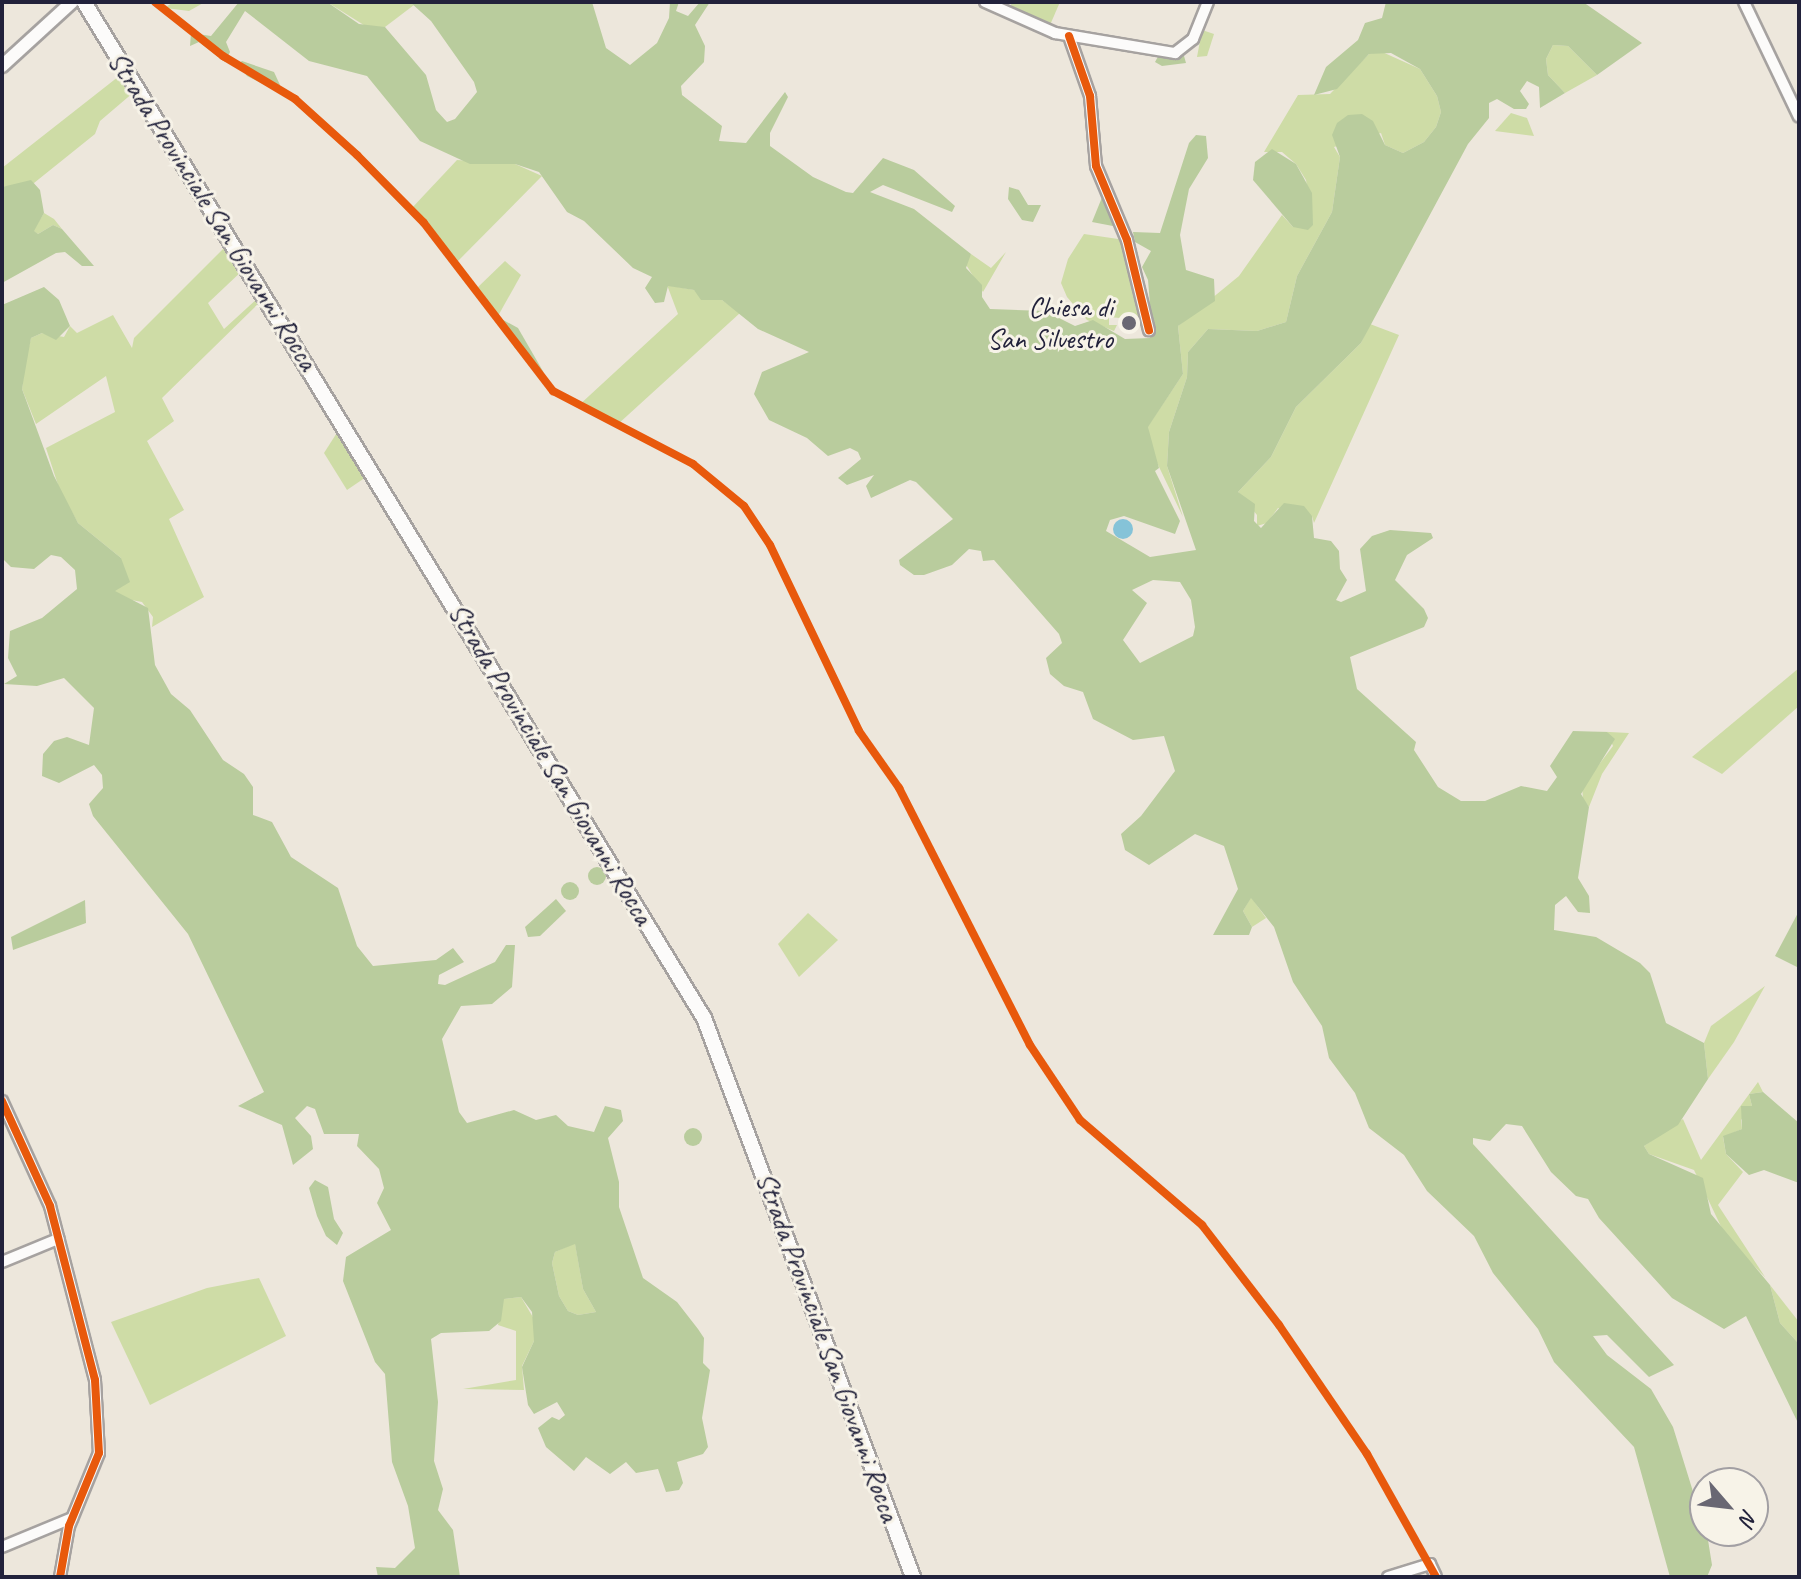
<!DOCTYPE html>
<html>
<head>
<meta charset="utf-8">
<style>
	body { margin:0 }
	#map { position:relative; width:1801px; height:1579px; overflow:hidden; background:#ede7dc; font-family:Caveat,sans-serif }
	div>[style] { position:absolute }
	.green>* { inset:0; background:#cedca6 }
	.forest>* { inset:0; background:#b9cc9d }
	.round { border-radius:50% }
	.water>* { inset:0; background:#85c3d8 }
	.roads { filter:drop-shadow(2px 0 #a6a2a0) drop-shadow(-2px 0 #a6a2a0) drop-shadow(0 2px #a6a2a0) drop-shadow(0 -2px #a6a2a0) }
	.minor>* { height:10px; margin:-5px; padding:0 5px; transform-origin:5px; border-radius:5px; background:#fcfbfa }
	.tertiary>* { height:12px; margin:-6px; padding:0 6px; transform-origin:6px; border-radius:6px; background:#fcfbfa }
	.secondary>* { height:14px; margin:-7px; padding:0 7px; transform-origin:7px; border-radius:7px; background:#fcfbfa }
	.cycleway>* { height:8px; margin:-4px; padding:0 4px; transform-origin:4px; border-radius:4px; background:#e8590c }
	.dots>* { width:22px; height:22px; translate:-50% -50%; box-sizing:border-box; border:4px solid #f7f3e8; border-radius:50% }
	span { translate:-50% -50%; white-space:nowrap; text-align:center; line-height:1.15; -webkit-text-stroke:6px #f7f3e8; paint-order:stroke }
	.street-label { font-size:28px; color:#22223b }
	.poi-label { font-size:28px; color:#22223b }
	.right { translate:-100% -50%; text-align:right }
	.frame { position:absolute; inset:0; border:4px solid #22223b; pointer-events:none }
	.north { position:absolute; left:1689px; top:1467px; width:80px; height:80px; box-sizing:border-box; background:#f7f3e8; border:2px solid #a29fa3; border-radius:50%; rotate:118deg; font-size:22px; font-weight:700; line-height:32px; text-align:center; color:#22223b }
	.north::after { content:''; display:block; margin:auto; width:28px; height:36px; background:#696773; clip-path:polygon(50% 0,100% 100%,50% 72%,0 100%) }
</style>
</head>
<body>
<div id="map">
	<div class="green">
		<i style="clip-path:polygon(173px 2px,205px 2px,189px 11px,165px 8px)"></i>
		<i style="clip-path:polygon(327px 2px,410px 2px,414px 5px,385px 27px,367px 27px)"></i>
		<i style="clip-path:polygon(1012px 2px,1060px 2px,1050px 25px,1010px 8px)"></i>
		<i style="clip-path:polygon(1202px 30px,1214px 34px,1207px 56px,1197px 57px)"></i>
		<i style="clip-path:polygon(1553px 45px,1568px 46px,1597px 75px,1565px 93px,1548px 75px,1546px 59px)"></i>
		<i style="clip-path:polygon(1380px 51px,1420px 69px,1437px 96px,1441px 112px,1436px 127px,1424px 142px,1403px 153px,1385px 145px,1381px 133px,1334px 147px,1340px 157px,1332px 212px,1297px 276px,1286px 322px,1257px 331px,1208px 329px,1188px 352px,1187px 377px,1169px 432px,1167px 466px,1183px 517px,1149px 446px,1148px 426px,1183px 374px,1178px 326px,1239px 276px,1282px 215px,1293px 227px,1313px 225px,1306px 180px,1296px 164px,1282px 152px,1264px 152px,1298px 95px,1330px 94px,1369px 54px)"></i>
		<i style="clip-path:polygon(123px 73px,134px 92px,100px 121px,95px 134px,34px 183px,2px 187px,2px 168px)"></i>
		<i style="clip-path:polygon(1511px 113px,1527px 118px,1534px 136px,1495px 131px)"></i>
		<i style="clip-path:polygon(457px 160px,515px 164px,542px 176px,457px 262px,411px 209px)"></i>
		<i style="clip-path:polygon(44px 213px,54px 219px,62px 229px,53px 225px,38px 234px,33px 231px)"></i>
		<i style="clip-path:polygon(1084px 234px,1125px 240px,1141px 320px,1109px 317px,1109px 325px,1117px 325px,1114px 331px,1087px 320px,1067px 297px,1061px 283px,1068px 259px)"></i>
		<i style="clip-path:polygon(229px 243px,244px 269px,208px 303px,224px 329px,260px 296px,262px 300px,162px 398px,174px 421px,147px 441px,184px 510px,169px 519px,204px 597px,152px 627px,153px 617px,142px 602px,121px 598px,114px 591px,121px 558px,78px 523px,60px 491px,46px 448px,115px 412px,106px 376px,36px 424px,22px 389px,25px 363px,31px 338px,42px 333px,64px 337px,70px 326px,77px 333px,113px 315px,132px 348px,134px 338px)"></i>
		<i style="clip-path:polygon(1006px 252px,983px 292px,965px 263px,971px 254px,991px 268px)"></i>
		<i style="clip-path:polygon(505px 261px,521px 275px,498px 316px,477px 288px)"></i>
		<i style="clip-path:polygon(667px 285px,694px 290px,708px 300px,722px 300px,740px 313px,617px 425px,577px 407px,678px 314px)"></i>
		<i style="clip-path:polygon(1370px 324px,1399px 335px,1314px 523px,1312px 516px,1278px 508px,1267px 523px,1257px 526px,1257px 515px,1238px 492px,1271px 457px,1296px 407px,1361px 343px)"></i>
		<i style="clip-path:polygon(340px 428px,369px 475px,347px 490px,324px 453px)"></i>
		<i style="clip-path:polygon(1799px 668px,1799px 706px,1722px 774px,1692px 757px)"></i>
		<i style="clip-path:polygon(1590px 731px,1629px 733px,1602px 774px,1589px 807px,1583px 799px,1582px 787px,1613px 746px,1607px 732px)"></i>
		<i style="clip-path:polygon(1251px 897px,1266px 918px,1252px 927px,1243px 911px)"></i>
		<i style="clip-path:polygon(808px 913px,838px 940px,799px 977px,778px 944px)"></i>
		<i style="clip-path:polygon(1765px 986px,1734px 1042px,1708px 1079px,1704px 1043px,1711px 1026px)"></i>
		<i style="clip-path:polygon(1758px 1082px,1763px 1092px,1749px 1094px,1752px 1106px,1741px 1120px,1742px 1129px,1723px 1137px,1726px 1154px,1743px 1172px,1718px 1205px,1765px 1277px,1727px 1239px,1694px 1170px,1649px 1154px,1644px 1146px,1683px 1119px,1701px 1160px)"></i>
		<i style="clip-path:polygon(575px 1243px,583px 1289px,596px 1312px,578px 1315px,568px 1311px,559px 1296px,552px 1263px,555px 1252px)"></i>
		<i style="clip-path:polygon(259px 1278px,286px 1336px,150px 1405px,111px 1322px,207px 1288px)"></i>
		<i style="clip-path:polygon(1770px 1285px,1799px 1322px,1799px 1344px,1780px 1323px)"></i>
		<i style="clip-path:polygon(521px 1297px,534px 1319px,534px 1341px,522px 1366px,524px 1390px,463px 1389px,516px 1380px,516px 1331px,498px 1325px,503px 1299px)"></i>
	</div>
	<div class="forest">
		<i style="clip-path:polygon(evenodd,239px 2px,327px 2px,359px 24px,385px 27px,426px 75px,436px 110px,447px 122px,455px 119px,477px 92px,474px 82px,431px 21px,410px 2px,592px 2px,606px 48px,630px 65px,657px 43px,669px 18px,670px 2px,679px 2px,676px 11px,688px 16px,700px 2px,710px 2px,695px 25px,705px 46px,704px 62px,681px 86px,682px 95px,722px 126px,719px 141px,746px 143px,785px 92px,788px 97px,770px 133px,770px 146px,813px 177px,846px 192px,853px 193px,883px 158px,914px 170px,955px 206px,952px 212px,883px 185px,870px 192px,914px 209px,971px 254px,966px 268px,982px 285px,982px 297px,990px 309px,1045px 311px,1075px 326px,1093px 320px,1125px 339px,1150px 338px,1152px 329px,1148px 280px,1142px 267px,1151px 251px,1135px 242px,1133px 232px,1160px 233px,1189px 143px,1196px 135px,1206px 136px,1208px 158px,1189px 189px,1180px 235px,1186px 270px,1214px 279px,1215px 301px,1178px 326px,1183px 374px,1148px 427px,1159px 468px,1155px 471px,1180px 521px,1175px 534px,1124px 516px,1110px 520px,1106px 531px,1150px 557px,1196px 550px,1167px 466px,1169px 432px,1187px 377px,1188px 352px,1208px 329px,1257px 331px,1286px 322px,1297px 276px,1332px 212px,1340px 157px,1332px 135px,1337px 123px,1348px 115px,1362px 114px,1373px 121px,1385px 145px,1403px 153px,1424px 142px,1436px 127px,1441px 112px,1437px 96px,1420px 69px,1391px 53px,1369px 54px,1337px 89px,1314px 95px,1326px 67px,1358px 40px,1365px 23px,1382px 18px,1386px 2px,1583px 2px,1642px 43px,1597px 75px,1568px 46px,1553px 45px,1546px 59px,1548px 75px,1565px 93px,1540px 108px,1539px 87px,1527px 81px,1520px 91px,1529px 104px,1526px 109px,1514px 109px,1497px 99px,1489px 103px,1489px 118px,1468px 144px,1361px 343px,1296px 407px,1271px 457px,1238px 492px,1255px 504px,1254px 521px,1261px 528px,1284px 503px,1304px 506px,1312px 516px,1314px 538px,1331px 541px,1339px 551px,1340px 569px,1347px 580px,1336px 600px,1341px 602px,1366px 591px,1360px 549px,1372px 536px,1390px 530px,1431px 533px,1433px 538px,1407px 555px,1395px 580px,1424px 609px,1428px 618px,1424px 627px,1350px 657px,1357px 689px,1416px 742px,1414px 750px,1438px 787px,1461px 801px,1485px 801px,1521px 786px,1547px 791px,1557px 777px,1550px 766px,1573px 731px,1607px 732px,1615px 739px,1581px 794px,1589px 807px,1578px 878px,1589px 896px,1590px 913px,1578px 912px,1566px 896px,1555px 905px,1554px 930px,1596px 937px,1640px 963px,1650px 973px,1666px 1023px,1704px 1043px,1708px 1079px,1678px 1125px,1644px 1146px,1649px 1154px,1703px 1178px,1711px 1214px,1770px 1285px,1780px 1323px,1799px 1344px,1799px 1425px,1746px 1316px,1724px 1329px,1672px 1298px,1599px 1218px,1588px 1199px,1576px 1196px,1551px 1172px,1522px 1126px,1506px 1124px,1490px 1141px,1473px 1138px,1473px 1144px,1674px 1365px,1649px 1377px,1607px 1335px,1593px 1336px,1607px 1355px,1651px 1389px,1673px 1427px,1708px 1540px,1712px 1565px,1707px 1577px,1670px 1577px,1634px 1447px,1554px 1362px,1538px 1329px,1493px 1273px,1474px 1236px,1427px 1191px,1404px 1155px,1369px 1128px,1355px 1093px,1329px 1058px,1322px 1026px,1293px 982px,1274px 927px,1251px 898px,1243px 911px,1252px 927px,1249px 935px,1213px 935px,1238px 889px,1224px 846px,1195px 834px,1149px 865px,1125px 850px,1121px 834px,1141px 816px,1175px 771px,1164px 736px,1133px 740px,1093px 719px,1083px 692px,1064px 686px,1050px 674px,1046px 658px,1062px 643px,1059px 634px,994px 560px,983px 561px,981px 551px,969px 549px,952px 565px,924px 575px,914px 575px,900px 565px,899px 560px,953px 519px,916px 482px,910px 480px,871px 498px,866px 486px,874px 475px,847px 485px,838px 478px,861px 459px,858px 452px,850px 448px,828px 456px,807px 438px,769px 420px,754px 394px,762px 372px,809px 352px,758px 329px,722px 300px,701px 300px,694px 290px,668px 286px,664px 302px,655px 303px,645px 288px,652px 277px,633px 268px,584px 221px,567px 212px,539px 172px,515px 164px,470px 164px,420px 141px,367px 76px,309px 61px,245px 11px,226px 42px,230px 52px,225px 62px,199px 42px,190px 46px,191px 33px,211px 36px,239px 2px,1153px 580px,1180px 582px,1191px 600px,1195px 627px,1193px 636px,1140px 663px,1123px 640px,1147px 603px,1132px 590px,1153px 580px)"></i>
		<i style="clip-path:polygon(1159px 55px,1184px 56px,1186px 63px,1162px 66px,1155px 62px)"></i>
		<i style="clip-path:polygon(242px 61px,274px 72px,280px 85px,267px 86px,247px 76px,238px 64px)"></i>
		<i style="clip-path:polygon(1272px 149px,1296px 164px,1312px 193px,1313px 225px,1308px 230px,1293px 227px,1253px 180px,1255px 162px)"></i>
		<i style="clip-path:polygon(31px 180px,40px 190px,44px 213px,34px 231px,38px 234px,53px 225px,62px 229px,94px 266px,82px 266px,65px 252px,56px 253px,2px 283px,2px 187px)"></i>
		<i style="clip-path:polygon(1009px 187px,1019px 190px,1028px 205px,1041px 205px,1033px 222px,1022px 220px,1008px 199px)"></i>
		<i style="clip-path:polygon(1103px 195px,1118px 227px,1092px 222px)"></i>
		<i style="clip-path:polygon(evenodd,44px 287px,59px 300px,70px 326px,56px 340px,42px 333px,31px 338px,22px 389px,54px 476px,78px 523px,121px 558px,130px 582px,115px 591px,148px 608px,155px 665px,171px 694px,190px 710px,223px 760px,244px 774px,253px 787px,253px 815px,272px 822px,291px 857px,338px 888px,357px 946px,373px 966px,436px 960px,453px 948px,464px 962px,439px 975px,438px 984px,445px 985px,495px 962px,506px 945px,515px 945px,512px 987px,492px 1004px,461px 1006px,442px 1039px,459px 1112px,467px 1123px,514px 1110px,536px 1120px,556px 1115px,568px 1126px,594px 1132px,605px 1106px,621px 1110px,623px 1121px,608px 1138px,619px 1182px,619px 1207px,643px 1278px,677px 1302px,698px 1329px,704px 1338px,703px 1363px,710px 1370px,702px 1418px,708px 1447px,703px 1454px,677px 1462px,683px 1483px,679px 1490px,666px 1492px,658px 1469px,636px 1473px,626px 1462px,610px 1474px,586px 1457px,574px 1471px,546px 1447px,538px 1428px,552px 1417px,559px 1420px,565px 1415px,557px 1402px,534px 1414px,528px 1405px,522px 1367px,534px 1341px,532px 1312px,521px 1297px,504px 1299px,501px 1321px,489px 1331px,441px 1333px,431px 1339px,438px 1402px,434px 1461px,443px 1489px,438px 1510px,453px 1530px,460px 1577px,378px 1577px,376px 1567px,395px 1568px,415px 1548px,408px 1506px,392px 1462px,385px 1374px,375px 1362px,343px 1281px,346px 1257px,391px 1230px,377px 1203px,384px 1188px,379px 1169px,357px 1146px,359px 1134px,324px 1134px,315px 1109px,307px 1106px,295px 1118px,311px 1136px,313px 1149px,293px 1165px,282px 1125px,238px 1106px,264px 1092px,188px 934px,93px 816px,89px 804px,103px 788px,102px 775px,94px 765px,59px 783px,42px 776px,43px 754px,54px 741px,67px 737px,89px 745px,94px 708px,64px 678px,37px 686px,4px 684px,17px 676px,8px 658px,10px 631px,42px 618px,77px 589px,75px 570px,61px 557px,51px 555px,34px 569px,11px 567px,2px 558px,2px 305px,44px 287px,575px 1244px,583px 1289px,596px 1312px,578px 1315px,568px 1311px,559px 1296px,552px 1263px,555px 1252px,575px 1244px)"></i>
		<i style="clip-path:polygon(496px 316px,518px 328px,544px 373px,515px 348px)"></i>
		<i class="round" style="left:588px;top:867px;width:18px;height:18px"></i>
		<i class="round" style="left:561px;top:882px;width:18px;height:18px"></i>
		<i style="clip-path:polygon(556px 899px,566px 911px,540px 936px,528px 937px,525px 927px)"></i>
		<i style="clip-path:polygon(85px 900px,86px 923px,13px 950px,11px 937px)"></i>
		<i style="clip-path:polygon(1799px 911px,1799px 968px,1775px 956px)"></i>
		<i style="clip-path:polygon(1763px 1092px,1799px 1123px,1799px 1183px,1764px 1170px,1749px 1175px,1726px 1154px,1723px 1136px,1742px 1129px,1741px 1106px,1752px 1106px,1749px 1094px)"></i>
		<i class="round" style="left:684px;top:1128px;width:18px;height:18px"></i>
		<i style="clip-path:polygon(315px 1180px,328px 1187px,334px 1219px,343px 1233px,337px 1245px,326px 1236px,317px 1216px,309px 1188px)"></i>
	</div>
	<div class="water">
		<i class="round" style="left:1113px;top:519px;width:20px;height:20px"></i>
	</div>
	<div class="roads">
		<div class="minor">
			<i style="left:985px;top:2px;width:77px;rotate:23.9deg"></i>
			<i style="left:1055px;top:33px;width:122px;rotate:9.5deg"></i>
			<i style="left:1175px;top:53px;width:23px;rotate:-38deg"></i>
			<i style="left:1193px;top:39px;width:40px;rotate:-68deg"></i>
			<i style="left:1744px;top:2px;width:127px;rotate:64.4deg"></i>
			<i style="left:1069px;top:36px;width:64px;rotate:70.7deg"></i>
			<i style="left:1090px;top:96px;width:70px;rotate:85.1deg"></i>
			<i style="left:1096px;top:166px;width:80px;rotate:67.3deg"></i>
			<i style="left:1127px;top:240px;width:93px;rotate:76.3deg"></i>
			<i style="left:2px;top:1101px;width:115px;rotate:65.4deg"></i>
			<i style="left:50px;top:1206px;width:180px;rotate:75.5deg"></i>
			<i style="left:95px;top:1380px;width:73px;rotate:86.9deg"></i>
			<i style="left:99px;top:1453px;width:79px;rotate:112.3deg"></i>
			<i style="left:69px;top:1526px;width:52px;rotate:100deg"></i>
			<i style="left:2px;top:1262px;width:61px;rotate:-22.3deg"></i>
			<i style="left:2px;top:1547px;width:76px;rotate:-22.5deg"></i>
			<i style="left:1388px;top:1577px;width:44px;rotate:-17.2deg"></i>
			<i style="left:1430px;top:1564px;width:14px;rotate:65deg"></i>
		</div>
		<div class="tertiary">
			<i style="left:2px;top:66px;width:95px;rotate:-42.4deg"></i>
		</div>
		<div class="secondary">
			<i style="left:84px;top:2px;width:1190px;rotate:58.61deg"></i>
			<i style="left:704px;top:1018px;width:597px;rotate:69.5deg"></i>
		</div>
	</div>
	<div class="cycleway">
		<i style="left:155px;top:2px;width:87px;rotate:38.5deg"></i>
		<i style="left:223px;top:56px;width:84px;rotate:30.8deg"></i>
		<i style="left:295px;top:99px;width:84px;rotate:42.1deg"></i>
		<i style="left:357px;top:155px;width:95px;rotate:45.4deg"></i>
		<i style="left:424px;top:223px;width:212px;rotate:52.5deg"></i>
		<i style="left:553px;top:391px;width:158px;rotate:27.5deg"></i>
		<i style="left:693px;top:464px;width:66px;rotate:39.5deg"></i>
		<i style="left:744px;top:506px;width:47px;rotate:56.3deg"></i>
		<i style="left:770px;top:545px;width:206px;rotate:64.4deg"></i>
		<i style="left:859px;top:731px;width:70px;rotate:54.9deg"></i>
		<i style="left:899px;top:788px;width:288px;rotate:63deg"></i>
		<i style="left:1030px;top:1045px;width:90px;rotate:56.3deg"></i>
		<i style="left:1080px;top:1120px;width:161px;rotate:40.7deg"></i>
		<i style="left:1202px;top:1225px;width:126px;rotate:52.4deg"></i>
		<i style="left:1279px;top:1325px;width:156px;rotate:55.7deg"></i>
		<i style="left:1367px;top:1454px;width:141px;rotate:60.7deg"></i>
		<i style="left:1069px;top:36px;width:64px;rotate:70.7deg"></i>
		<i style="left:1090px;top:96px;width:70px;rotate:85.1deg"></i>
		<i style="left:1096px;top:166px;width:80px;rotate:67.3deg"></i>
		<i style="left:1127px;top:240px;width:93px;rotate:76.3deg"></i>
		<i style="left:2px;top:1101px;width:115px;rotate:65.4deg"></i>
		<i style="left:50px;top:1206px;width:180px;rotate:75.5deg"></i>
		<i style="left:95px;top:1380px;width:73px;rotate:86.9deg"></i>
		<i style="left:99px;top:1453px;width:79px;rotate:112.3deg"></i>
		<i style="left:69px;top:1526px;width:52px;rotate:100deg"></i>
	</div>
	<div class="dots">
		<i style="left:1129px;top:323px;background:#696773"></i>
	</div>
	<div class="street-label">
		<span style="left:213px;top:211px;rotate:58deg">Strada Provinciale San Giovanni Rocca</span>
		<span style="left:551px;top:764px;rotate:59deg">Strada Provinciale San Giovanni Rocca</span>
		<span style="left:828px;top:1347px;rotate:70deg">Strada Provinciale San Giovanni Rocca</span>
	</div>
	<div class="poi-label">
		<span class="right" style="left:1113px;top:323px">Chiesa di<br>San Silvestro</span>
	</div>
	<div class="frame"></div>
	<div class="north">N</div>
</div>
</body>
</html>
